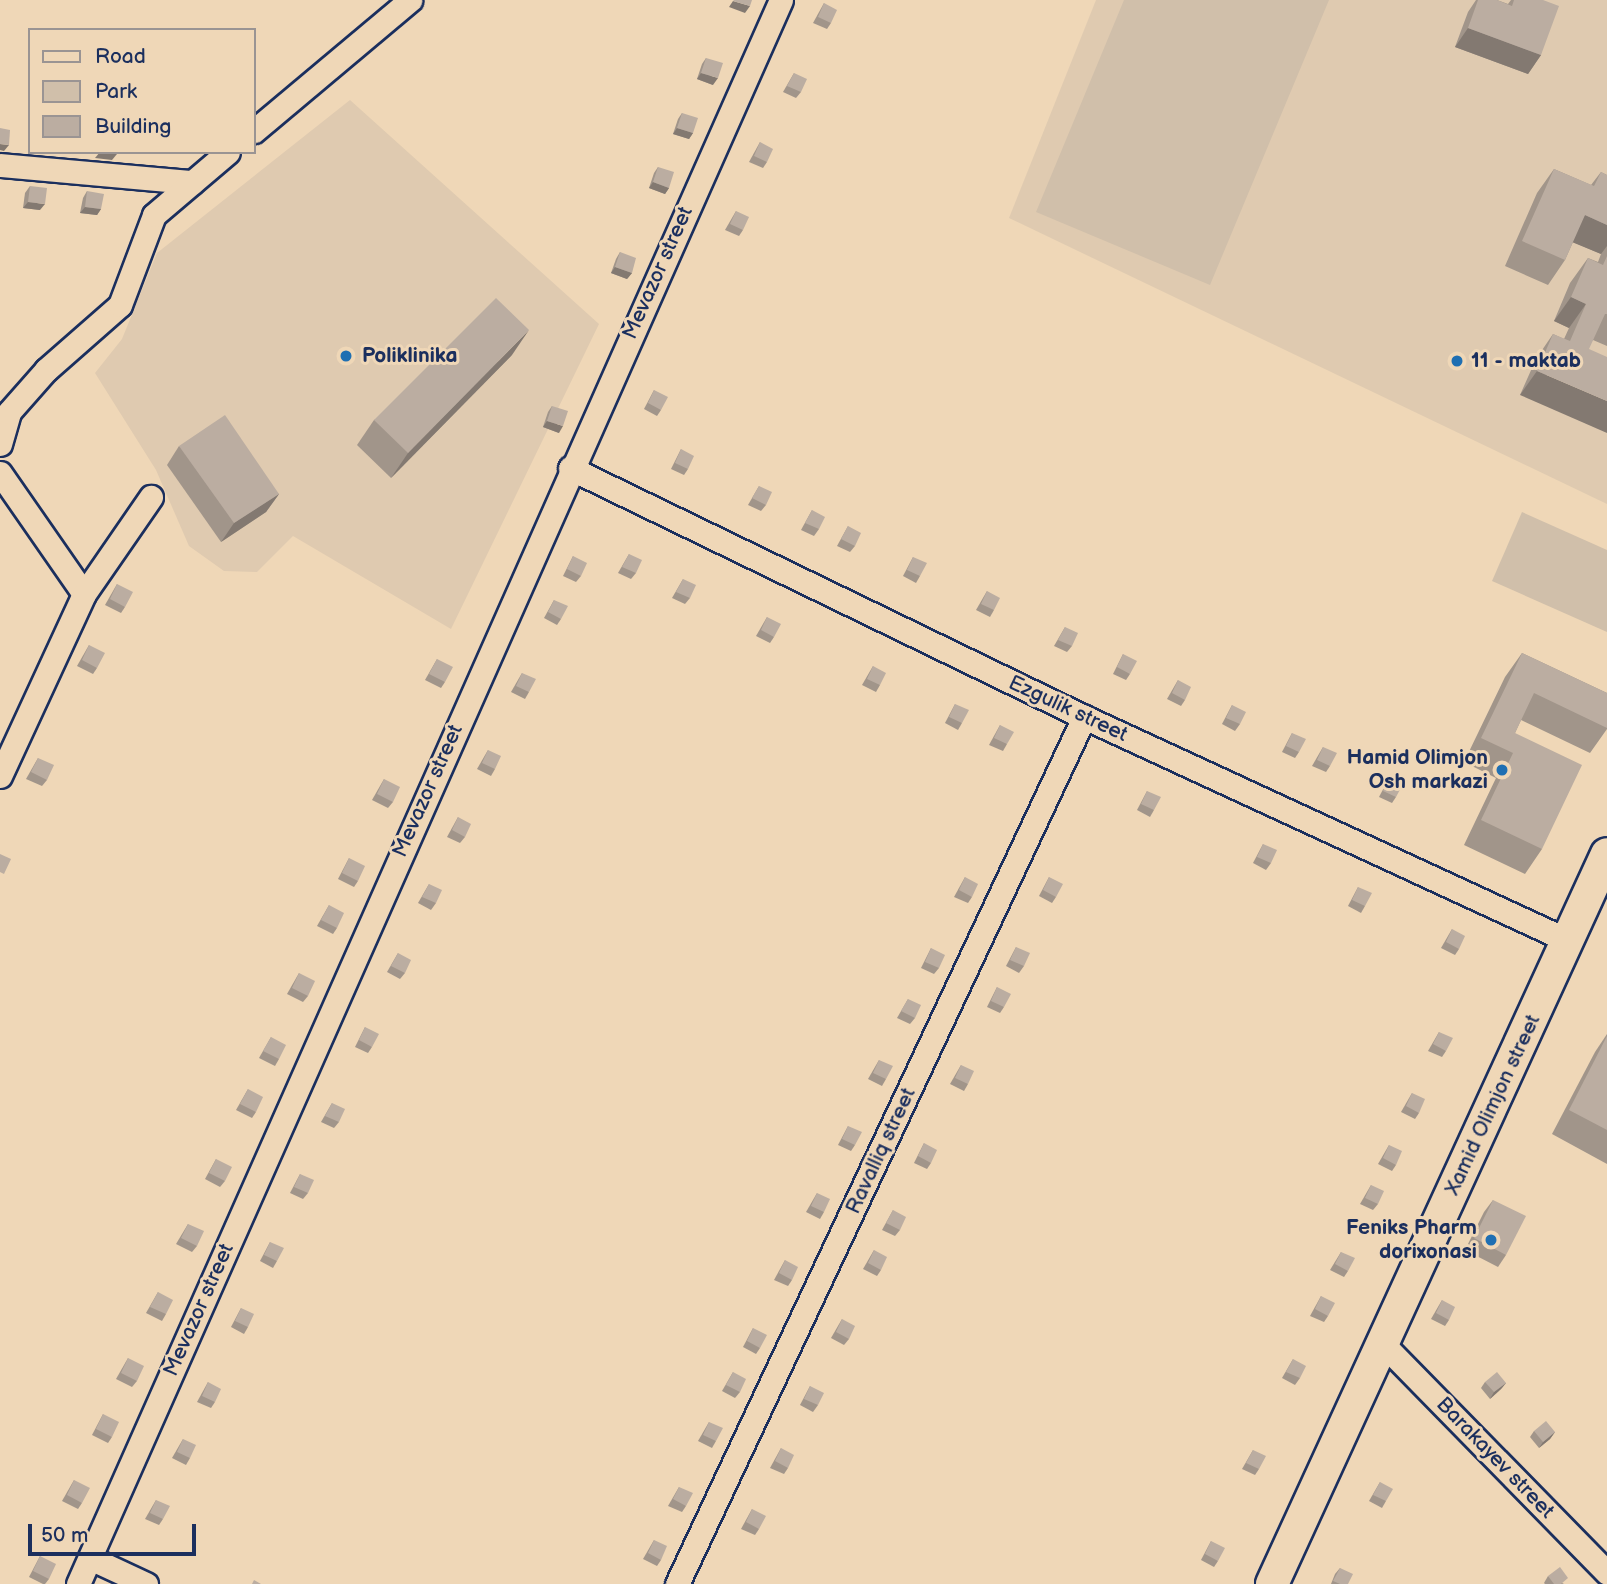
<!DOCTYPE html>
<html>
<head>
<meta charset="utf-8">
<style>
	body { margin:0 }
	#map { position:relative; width:1607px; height:1584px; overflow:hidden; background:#efd7b7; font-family:"Balsamiq Sans",sans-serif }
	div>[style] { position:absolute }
	.built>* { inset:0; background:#dfcab0 }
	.green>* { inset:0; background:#d0bfaa }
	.roads { filter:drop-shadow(2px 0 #1b2f5e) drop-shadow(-2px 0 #1b2f5e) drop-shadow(0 2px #1b2f5e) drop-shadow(0 -2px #1b2f5e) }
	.street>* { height:23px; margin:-11.5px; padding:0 11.5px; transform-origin:11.5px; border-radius:11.5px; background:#efd7b7 }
	.secondary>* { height:32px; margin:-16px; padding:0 16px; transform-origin:16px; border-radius:16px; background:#efd7b7 }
	.wall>* { inset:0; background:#a1958a }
	.shaded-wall>* { inset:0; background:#837971 }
	.building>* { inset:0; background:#bbada1 }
	.dots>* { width:19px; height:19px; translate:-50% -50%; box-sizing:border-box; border:4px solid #efd7b7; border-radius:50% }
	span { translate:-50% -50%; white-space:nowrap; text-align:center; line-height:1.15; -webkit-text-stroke:6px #efd7b7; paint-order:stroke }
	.street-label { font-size:21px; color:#1b2f5e }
	.poi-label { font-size:21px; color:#1b2f5e; font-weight:700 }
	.left { translate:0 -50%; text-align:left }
	.right { translate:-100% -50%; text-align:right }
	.legend { position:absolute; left:28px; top:28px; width:228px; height:126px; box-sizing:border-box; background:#efd7b7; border:2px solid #9a9493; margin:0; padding:9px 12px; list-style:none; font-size:21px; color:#1b2f5e }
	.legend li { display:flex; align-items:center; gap:14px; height:35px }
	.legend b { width:35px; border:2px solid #9a9493 }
	.scale { position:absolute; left:28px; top:1524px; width:168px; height:32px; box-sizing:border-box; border:4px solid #1b2f5e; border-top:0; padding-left:9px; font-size:21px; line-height:24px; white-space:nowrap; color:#1b2f5e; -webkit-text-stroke:5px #efd7b7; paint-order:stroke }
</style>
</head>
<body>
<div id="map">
	<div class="built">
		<i style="clip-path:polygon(1096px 0,1607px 0,1607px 504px,1009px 218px)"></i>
		<i style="clip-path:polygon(350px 100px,599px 324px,451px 629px,293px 536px,257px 572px,224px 571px,189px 546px,156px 470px,95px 373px,122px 339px,157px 253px)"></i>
	</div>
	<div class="green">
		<i style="clip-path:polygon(1124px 0,1329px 0,1210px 285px,1036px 212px)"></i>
		<i style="clip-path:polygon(1522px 512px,1607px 550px,1607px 632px,1492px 581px)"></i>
	</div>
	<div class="roads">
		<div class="street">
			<i style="left:254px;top:131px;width:204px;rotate:-40deg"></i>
			<i style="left:0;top:165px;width:193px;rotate:5.1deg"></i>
			<i style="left:0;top:444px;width:33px;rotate:-74deg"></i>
			<i style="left:9px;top:412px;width:56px;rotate:-48.6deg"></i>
			<i style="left:46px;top:370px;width:98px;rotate:-41.3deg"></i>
			<i style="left:120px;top:305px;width:96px;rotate:-69.3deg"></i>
			<i style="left:154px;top:215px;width:97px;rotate:-40.4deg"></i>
			<i style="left:570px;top:468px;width:571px;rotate:25.85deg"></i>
			<i style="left:1084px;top:717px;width:534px;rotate:24.79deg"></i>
			<i style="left:0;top:473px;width:147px;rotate:55.2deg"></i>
			<i style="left:0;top:776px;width:200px;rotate:-65.2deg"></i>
			<i style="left:84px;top:594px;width:118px;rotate:-55.4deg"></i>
			<i style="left:1383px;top:1344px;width:320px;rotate:45.6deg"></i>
			<i style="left:90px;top:1558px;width:62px;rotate:24.9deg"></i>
			<i style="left:78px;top:1584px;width:1733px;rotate:-66.07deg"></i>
			<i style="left:677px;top:1584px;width:958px;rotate:-64.85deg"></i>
		</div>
		<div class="secondary">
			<i style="left:1272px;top:1584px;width:803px;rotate:-65.35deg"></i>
		</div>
	</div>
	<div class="wall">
		<i style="clip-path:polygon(1476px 0,1497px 0,1508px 4px,1511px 0,1543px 0,1541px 55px,1528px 74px,1455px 47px,1468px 12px)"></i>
		<i style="clip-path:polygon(824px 3px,831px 23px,827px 29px,813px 23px)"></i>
		<i style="clip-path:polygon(706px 58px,713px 85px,697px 79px,702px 64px)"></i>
		<i style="clip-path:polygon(794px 73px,801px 92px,796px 98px,783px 92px)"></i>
		<i style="clip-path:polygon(682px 113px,693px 133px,689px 139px,673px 134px,678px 119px)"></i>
		<i style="clip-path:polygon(760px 142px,767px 162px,763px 168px,749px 162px)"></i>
		<i style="clip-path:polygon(658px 167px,669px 188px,665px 194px,649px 188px,654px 173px)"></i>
		<i style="clip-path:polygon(1554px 169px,1591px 185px,1601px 172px,1607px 175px,1607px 346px,1593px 340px,1520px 395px,1536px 359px,1553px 334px,1564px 339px,1569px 328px,1554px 321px,1570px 283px,1588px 258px,1598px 262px,1601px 254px,1573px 242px,1565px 260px,1548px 285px,1505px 266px,1537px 193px)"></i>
		<i style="clip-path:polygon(30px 186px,40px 210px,23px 208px,25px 193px)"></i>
		<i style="clip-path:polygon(87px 191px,101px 209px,97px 215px,80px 213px,83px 198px)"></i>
		<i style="clip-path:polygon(736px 211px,743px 230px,739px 236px,725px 230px)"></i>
		<i style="clip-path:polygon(620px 252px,632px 273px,627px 279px,611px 273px,616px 259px)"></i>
		<i style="clip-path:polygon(512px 355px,391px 478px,357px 445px,374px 420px)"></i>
		<i style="clip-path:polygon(654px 390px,661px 410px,657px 416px,644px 409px)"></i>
		<i style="clip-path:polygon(552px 406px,559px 433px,543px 427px,548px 412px)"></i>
		<i style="clip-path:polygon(179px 446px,279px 494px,266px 512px,221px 542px,167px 465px)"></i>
		<i style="clip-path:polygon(681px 449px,688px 469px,684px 475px,671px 469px)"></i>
		<i style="clip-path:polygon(759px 486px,766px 505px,761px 511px,748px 505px)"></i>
		<i style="clip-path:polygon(812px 510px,819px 529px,814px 536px,801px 530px)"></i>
		<i style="clip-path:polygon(848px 526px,855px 546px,850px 552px,837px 546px)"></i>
		<i style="clip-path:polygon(629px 554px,636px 573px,631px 579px,618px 573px)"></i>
		<i style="clip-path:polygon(573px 556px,581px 576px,576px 582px,563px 576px)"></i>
		<i style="clip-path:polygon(913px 557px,920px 576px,916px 583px,903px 576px)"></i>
		<i style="clip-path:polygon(683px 579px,690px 598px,685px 604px,672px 598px)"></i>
		<i style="clip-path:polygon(117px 584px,125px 607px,121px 613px,105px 605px)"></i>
		<i style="clip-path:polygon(987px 591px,994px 610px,990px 617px,976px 610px)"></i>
		<i style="clip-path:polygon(554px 600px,561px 619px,557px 625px,544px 618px)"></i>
		<i style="clip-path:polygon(767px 617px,774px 637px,770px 643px,756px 636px)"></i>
		<i style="clip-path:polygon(1065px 627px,1072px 646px,1067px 652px,1054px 646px)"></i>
		<i style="clip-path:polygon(89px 645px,97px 668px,93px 674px,77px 666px)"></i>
		<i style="clip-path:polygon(1522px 653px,1607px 693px,1607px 729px,1590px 753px,1521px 720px,1515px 733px,1542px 849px,1525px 874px,1464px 845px,1496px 778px,1464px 762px,1505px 677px)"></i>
		<i style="clip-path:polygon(1123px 654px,1130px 674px,1126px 680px,1113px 674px)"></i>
		<i style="clip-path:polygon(437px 659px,445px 682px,441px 688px,425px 680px)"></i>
		<i style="clip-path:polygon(873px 666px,880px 685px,876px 692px,862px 685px)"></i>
		<i style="clip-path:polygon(522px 673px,529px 692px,525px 699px,511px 692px)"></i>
		<i style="clip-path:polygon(1178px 680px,1185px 700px,1181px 706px,1167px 699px)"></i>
		<i style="clip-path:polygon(955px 704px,962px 723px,958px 730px,945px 723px)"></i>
		<i style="clip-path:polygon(1232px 705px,1240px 724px,1235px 731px,1222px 724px)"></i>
		<i style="clip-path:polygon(1000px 725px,1007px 744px,1003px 751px,989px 745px)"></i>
		<i style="clip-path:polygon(1292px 733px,1299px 752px,1295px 758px,1282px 752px)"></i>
		<i style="clip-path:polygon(1323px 747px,1330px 766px,1326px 772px,1312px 766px)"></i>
		<i style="clip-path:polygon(488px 750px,495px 769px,491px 776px,477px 769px)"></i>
		<i style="clip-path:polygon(38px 758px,47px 780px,42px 786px,26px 779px)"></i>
		<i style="clip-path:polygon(1389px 778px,1396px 797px,1392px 803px,1379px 797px)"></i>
		<i style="clip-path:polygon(384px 779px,393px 802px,388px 808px,372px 800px)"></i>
		<i style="clip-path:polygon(1147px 791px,1154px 810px,1150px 817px,1137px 810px)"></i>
		<i style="clip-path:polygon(458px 817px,465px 837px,460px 843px,447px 837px)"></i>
		<i style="clip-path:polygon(1263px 844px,1271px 863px,1266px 870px,1253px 863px)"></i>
		<i style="clip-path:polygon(349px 858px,358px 881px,354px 887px,338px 879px)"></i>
		<i style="clip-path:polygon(965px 877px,972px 897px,968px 903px,954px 897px)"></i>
		<i style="clip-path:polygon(1049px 877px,1056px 897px,1052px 903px,1039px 896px)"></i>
		<i style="clip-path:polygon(429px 884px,436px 903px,431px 910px,418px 903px)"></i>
		<i style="clip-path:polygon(1358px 887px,1365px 906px,1361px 913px,1348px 906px)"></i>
		<i style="clip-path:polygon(329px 905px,337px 928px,333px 934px,317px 926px)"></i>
		<i style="clip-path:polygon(1452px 929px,1459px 949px,1455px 955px,1441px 948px)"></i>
		<i style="clip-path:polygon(1016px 947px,1024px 966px,1019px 973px,1006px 966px)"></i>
		<i style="clip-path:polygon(931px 948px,939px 968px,934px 974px,921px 968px)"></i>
		<i style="clip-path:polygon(398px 953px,405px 973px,400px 979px,387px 972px)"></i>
		<i style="clip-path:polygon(299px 973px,308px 996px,303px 1002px,287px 994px)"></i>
		<i style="clip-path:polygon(997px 987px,1004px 1007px,1000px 1013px,987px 1007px)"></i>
		<i style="clip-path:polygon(908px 999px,915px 1018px,910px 1024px,897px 1018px)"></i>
		<i style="clip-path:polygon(365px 1027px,372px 1047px,368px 1053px,355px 1047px)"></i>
		<i style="clip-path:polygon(1439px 1032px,1446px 1051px,1442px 1057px,1428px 1051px)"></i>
		<i style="clip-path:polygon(1607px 1034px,1607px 1164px,1552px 1134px,1595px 1052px)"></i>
		<i style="clip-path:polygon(271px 1037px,279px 1059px,275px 1066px,259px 1058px)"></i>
		<i style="clip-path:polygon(879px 1060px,886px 1079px,882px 1086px,868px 1079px)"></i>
		<i style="clip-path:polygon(961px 1065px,968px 1084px,964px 1091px,950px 1084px)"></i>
		<i style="clip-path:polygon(248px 1089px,256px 1112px,252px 1118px,236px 1110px)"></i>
		<i style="clip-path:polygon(1412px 1093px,1419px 1113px,1415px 1119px,1401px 1112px)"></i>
		<i style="clip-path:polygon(332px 1103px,339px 1122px,334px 1128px,321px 1122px)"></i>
		<i style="clip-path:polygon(848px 1126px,855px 1145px,851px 1151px,838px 1145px)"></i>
		<i style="clip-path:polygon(924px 1143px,931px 1163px,927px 1169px,914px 1163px)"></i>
		<i style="clip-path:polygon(1389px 1145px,1396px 1165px,1392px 1171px,1378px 1164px)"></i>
		<i style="clip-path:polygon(216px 1159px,225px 1181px,220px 1187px,205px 1179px)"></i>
		<i style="clip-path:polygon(300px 1174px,308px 1193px,303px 1199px,290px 1193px)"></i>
		<i style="clip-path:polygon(1371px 1185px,1378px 1204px,1373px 1210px,1360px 1204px)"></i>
		<i style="clip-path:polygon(817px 1193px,824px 1212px,820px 1219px,806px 1212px)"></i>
		<i style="clip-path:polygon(1493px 1200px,1506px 1255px,1498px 1267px,1465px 1250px,1484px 1212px)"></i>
		<i style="clip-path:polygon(893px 1210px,900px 1230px,895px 1236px,882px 1230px)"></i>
		<i style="clip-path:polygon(188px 1224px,197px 1246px,192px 1252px,176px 1244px)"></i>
		<i style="clip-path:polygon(270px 1242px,277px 1261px,273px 1268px,260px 1261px)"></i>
		<i style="clip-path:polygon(874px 1250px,881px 1270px,877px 1276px,863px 1269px)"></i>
		<i style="clip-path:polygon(1341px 1252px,1348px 1271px,1344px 1277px,1330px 1270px)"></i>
		<i style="clip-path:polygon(785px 1260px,792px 1280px,788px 1286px,774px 1280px)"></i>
		<i style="clip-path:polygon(158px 1292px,166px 1314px,162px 1321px,146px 1313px)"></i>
		<i style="clip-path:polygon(1321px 1296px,1328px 1316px,1324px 1322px,1310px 1316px)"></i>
		<i style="clip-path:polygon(1442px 1300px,1449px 1320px,1445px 1326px,1431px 1319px)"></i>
		<i style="clip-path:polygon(241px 1308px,248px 1327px,244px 1334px,231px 1327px)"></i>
		<i style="clip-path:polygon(842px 1319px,849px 1339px,844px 1345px,831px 1338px)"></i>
		<i style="clip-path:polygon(753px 1328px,760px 1348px,756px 1354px,743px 1347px)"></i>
		<i style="clip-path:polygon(128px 1358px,137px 1381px,132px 1387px,116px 1379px)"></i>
		<i style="clip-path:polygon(1293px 1359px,1300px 1378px,1295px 1385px,1282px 1378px)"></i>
		<i style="clip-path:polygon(733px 1372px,740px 1392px,735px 1398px,722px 1391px)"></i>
		<i style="clip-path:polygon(208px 1382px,215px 1402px,211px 1408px,197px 1402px)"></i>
		<i style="clip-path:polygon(1485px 1382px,1506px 1383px,1501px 1389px,1490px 1399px,1481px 1388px)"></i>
		<i style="clip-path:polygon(810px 1386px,818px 1405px,813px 1412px,800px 1405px)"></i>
		<i style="clip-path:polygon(103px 1414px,112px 1437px,108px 1443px,92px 1435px)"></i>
		<i style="clip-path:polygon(709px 1422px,716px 1441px,712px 1448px,698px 1441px)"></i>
		<i style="clip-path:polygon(1534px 1431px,1555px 1432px,1550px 1439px,1539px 1448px,1530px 1437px)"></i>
		<i style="clip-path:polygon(183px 1439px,190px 1458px,186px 1465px,172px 1458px)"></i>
		<i style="clip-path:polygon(781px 1448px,788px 1468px,784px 1474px,770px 1468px)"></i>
		<i style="clip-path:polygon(1253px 1450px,1259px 1469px,1255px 1475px,1242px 1469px)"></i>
		<i style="clip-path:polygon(74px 1480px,82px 1503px,78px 1509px,62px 1501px)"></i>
		<i style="clip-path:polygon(1380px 1482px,1386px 1501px,1382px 1508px,1369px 1501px)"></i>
		<i style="clip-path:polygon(679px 1487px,686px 1506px,682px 1512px,668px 1506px)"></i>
		<i style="clip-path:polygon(156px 1500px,163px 1519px,159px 1525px,145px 1519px)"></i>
		<i style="clip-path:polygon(752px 1509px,759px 1529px,755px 1535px,741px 1529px)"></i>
		<i style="clip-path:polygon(654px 1540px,661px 1560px,657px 1566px,643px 1559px)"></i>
		<i style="clip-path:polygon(1211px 1541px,1218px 1561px,1214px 1567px,1201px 1560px)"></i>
		<i style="clip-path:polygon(40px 1556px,49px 1579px,45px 1584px,43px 1584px,29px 1577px)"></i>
		<i style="clip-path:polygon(1340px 1568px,1348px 1584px,1331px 1584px,1335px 1574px)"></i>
		<i style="clip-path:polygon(1548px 1576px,1564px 1584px,1545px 1584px,1544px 1583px)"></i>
	</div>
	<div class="shaded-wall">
		<i style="clip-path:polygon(733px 1px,750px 6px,745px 13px,729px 7px)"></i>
		<i style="clip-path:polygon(1468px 28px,1541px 55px,1528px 74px,1455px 47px)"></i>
		<i style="clip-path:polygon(701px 73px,718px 78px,713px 85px,697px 79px)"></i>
		<i style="clip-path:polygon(677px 128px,693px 133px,689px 139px,673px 134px)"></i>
		<i style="clip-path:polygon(0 144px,9px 145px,4px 151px,0 150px)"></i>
		<i style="clip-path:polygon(100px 152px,117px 154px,112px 160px,95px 158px)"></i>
		<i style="clip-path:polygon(653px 182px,669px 188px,665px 194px,649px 188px)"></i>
		<i style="clip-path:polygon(28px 202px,45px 204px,40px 210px,23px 208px)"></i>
		<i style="clip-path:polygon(85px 207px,101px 209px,97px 215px,80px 213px)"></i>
		<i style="clip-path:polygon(1585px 215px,1607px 225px,1607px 246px,1601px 254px,1567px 240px)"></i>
		<i style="clip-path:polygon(615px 267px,632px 273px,627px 279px,611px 273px)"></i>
		<i style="clip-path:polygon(1571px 297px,1586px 304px,1569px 328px,1554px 321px)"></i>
		<i style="clip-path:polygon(529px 330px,512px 355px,391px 478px,408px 453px)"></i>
		<i style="clip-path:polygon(1537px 371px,1607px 401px,1607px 433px,1520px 395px)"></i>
		<i style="clip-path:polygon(547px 421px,563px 426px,559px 433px,543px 427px)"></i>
		<i style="clip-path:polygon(279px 494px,266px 512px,221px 542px,234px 523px)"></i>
		<i style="clip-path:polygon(1506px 1383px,1501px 1389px,1490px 1399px,1494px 1392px)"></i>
		<i style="clip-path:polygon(1555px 1432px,1550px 1439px,1539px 1448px,1543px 1442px)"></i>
	</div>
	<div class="building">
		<i style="clip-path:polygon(734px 0,752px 0,750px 6px,733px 1px)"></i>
		<i style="clip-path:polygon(1478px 0,1497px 0,1512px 6px,1514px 0,1543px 0,1559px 6px,1541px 55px,1468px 28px)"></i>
		<i style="clip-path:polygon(824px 3px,837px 10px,831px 23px,818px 17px)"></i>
		<i style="clip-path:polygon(706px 58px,723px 63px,718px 78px,701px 73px)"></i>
		<i style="clip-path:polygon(794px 73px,807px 79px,801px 92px,787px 86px)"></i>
		<i style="clip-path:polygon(682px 113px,698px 118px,693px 133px,677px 128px)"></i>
		<i style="clip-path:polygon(0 128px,10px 130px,9px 145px,0 144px)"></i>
		<i style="clip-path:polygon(760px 142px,773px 149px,767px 162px,754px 156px)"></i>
		<i style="clip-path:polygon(658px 167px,674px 172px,669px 188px,653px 182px)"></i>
		<i style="clip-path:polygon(1554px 169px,1594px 186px,1601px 172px,1607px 175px,1607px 225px,1585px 215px,1565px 260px,1522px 241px)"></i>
		<i style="clip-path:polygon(30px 186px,47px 188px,45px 204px,28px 202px)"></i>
		<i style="clip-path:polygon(87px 191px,104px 194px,101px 209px,85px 207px)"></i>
		<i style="clip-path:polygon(736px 211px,749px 217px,743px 230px,730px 224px)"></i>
		<i style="clip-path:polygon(620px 252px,636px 258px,632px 273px,615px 267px)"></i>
		<i style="clip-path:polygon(1607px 256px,1607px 314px,1605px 314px,1589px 349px,1607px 357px,1607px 401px,1537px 371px,1553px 334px,1570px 341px,1586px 304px,1571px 297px,1588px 258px,1603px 265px)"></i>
		<i style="clip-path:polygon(496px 298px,529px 330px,408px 453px,374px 420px)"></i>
		<i style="clip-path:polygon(654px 390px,668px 397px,661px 410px,648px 403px)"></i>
		<i style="clip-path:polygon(552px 406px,568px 411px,563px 426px,547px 421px)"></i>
		<i style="clip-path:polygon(225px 415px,279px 494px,234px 523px,179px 446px)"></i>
		<i style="clip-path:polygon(681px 449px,694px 456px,688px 469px,675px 463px)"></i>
		<i style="clip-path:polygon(759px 486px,772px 492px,766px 505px,752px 498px)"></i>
		<i style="clip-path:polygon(812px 510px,825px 517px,819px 529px,805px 523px)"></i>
		<i style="clip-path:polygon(848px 526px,861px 533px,855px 546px,841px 539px)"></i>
		<i style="clip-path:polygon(629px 554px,642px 560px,636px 573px,622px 567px)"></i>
		<i style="clip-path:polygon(573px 556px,587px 563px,581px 576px,567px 569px)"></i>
		<i style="clip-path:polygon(913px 557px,927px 563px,920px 576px,907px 570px)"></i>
		<i style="clip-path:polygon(683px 579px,696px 585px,690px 598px,676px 592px)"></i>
		<i style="clip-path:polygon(117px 584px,133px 592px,125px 607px,110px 599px)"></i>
		<i style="clip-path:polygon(987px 591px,1000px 598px,994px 610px,981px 604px)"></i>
		<i style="clip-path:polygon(554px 600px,568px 606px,561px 619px,548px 612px)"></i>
		<i style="clip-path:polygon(767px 617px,781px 624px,774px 637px,761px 630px)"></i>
		<i style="clip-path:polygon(1065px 627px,1078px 633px,1072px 646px,1058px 640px)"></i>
		<i style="clip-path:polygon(89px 645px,105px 653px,97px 668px,82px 660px)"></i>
		<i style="clip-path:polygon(1522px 653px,1607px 693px,1607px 728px,1534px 693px,1515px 733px,1582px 765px,1542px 849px,1481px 820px,1513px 753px,1481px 738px)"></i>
		<i style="clip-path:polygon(1123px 654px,1137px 661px,1130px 674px,1117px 667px)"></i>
		<i style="clip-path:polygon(437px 659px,453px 667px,445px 682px,429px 674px)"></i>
		<i style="clip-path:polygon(873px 666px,886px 673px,880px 685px,867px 679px)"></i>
		<i style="clip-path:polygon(522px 673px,536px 679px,529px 692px,516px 686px)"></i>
		<i style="clip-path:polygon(1178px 680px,1191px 687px,1185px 700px,1172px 693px)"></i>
		<i style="clip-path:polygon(955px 704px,969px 710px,962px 723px,949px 717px)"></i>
		<i style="clip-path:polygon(1232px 705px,1246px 712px,1240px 724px,1226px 718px)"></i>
		<i style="clip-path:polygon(1000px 725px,1014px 732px,1007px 744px,994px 738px)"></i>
		<i style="clip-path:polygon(1292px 733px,1306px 739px,1299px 752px,1286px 746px)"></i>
		<i style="clip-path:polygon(1323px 747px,1337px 753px,1330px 766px,1317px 760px)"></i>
		<i style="clip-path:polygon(488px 750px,501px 756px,495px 769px,482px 763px)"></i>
		<i style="clip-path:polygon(38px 758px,54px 765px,47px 780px,31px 772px)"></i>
		<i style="clip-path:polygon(1389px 778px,1403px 784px,1396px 797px,1383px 791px)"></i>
		<i style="clip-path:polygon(384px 779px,400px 787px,393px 802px,377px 794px)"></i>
		<i style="clip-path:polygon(1147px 791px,1161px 797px,1154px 810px,1141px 804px)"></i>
		<i style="clip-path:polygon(458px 817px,471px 824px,465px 837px,452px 830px)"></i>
		<i style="clip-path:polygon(1263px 844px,1277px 850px,1271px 863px,1257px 857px)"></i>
		<i style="clip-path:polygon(0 854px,11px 859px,4px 874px,0 872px)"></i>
		<i style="clip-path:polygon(349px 858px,365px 866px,358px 881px,342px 873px)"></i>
		<i style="clip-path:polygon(965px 877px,978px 884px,972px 897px,959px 890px)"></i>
		<i style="clip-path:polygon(1049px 877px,1063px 884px,1056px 897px,1043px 890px)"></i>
		<i style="clip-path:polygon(429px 884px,442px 890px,436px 903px,422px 897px)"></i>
		<i style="clip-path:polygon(1358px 887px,1372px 893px,1365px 906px,1352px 900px)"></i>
		<i style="clip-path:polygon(329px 905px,344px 913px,337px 928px,321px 920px)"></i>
		<i style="clip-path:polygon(1452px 929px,1465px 936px,1459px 949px,1446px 942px)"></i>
		<i style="clip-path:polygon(1016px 947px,1030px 953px,1024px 966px,1010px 960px)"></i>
		<i style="clip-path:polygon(931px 948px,945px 955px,939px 968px,925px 962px)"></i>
		<i style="clip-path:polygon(398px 953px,411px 960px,405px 973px,391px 966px)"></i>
		<i style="clip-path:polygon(299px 973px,315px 981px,308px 996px,292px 988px)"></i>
		<i style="clip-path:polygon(997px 987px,1011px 994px,1004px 1007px,991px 1001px)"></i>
		<i style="clip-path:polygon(908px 999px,921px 1005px,915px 1018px,901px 1011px)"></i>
		<i style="clip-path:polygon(365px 1027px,379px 1034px,372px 1047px,359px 1040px)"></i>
		<i style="clip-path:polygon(1439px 1032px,1453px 1038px,1446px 1051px,1433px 1044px)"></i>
		<i style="clip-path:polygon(1607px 1036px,1607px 1130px,1569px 1110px)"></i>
		<i style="clip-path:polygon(271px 1037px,286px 1045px,279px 1059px,263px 1051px)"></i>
		<i style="clip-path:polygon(879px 1060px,893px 1066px,886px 1079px,873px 1073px)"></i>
		<i style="clip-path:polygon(961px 1065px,974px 1071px,968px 1084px,955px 1078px)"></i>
		<i style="clip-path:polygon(248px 1089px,263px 1097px,256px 1112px,240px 1104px)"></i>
		<i style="clip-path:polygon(1412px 1093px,1425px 1099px,1419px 1113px,1406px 1106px)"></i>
		<i style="clip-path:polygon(332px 1103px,345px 1109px,339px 1122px,325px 1116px)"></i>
		<i style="clip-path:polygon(848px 1126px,862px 1132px,855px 1145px,842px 1139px)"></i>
		<i style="clip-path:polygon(924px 1143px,937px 1150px,931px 1163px,918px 1156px)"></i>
		<i style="clip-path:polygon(1389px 1145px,1402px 1151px,1396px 1165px,1383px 1158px)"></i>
		<i style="clip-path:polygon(216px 1159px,232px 1167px,225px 1181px,209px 1173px)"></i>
		<i style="clip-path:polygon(300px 1174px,314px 1180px,308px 1193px,294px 1187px)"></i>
		<i style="clip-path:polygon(1371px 1185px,1384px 1191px,1378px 1204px,1365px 1198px)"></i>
		<i style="clip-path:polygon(817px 1193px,830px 1199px,824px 1212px,811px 1206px)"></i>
		<i style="clip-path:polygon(1493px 1200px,1526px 1216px,1506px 1255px,1474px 1238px)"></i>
		<i style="clip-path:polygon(893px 1210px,906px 1217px,900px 1230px,886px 1223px)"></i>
		<i style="clip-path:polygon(188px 1224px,204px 1231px,197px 1246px,181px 1238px)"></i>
		<i style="clip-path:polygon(270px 1242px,284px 1248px,277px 1261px,264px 1255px)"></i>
		<i style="clip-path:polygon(874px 1250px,887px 1257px,881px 1270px,868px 1263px)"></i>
		<i style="clip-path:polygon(1341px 1252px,1355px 1258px,1348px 1271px,1335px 1264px)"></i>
		<i style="clip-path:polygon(785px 1260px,798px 1267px,792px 1280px,779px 1273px)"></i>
		<i style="clip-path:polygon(158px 1292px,173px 1300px,166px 1314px,150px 1307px)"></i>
		<i style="clip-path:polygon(1321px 1296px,1335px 1303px,1328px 1316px,1315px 1309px)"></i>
		<i style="clip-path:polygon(1442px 1300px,1455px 1307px,1449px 1320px,1436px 1313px)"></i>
		<i style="clip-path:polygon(241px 1308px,254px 1314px,248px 1327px,235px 1321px)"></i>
		<i style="clip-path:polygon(842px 1319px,855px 1326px,849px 1339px,836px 1332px)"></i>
		<i style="clip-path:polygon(753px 1328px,767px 1335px,760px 1348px,747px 1341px)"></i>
		<i style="clip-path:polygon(128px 1358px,144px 1366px,137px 1381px,121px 1373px)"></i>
		<i style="clip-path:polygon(1293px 1359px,1306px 1366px,1300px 1378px,1286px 1372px)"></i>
		<i style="clip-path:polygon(733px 1372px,746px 1379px,740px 1392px,726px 1385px)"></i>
		<i style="clip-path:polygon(1497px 1372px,1506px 1383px,1494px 1392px,1485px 1382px)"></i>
		<i style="clip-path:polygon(208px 1382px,221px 1389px,215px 1402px,202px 1396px)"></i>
		<i style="clip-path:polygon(810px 1386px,824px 1393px,818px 1405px,804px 1399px)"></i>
		<i style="clip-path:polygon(103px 1414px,119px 1422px,112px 1437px,96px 1429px)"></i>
		<i style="clip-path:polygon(1546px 1421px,1555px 1432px,1543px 1442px,1534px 1431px)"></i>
		<i style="clip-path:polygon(709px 1422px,723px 1428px,716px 1441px,703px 1435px)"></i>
		<i style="clip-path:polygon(183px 1439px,196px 1445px,190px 1458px,177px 1452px)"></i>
		<i style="clip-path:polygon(781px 1448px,794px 1455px,788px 1468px,775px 1461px)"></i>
		<i style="clip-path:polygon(1253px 1450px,1266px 1456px,1259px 1469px,1246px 1463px)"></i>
		<i style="clip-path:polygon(74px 1480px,90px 1488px,82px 1503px,67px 1495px)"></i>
		<i style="clip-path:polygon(1380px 1482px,1393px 1489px,1386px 1501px,1373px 1495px)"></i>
		<i style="clip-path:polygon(679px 1487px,693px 1493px,686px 1506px,673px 1499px)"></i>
		<i style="clip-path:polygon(156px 1500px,170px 1506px,163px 1519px,150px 1513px)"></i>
		<i style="clip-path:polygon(752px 1509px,766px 1516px,759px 1529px,746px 1522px)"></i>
		<i style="clip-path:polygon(654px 1540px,667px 1546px,661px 1560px,648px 1553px)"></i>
		<i style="clip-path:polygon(1211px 1541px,1225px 1548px,1218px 1561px,1205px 1554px)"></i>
		<i style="clip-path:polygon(40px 1556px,56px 1564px,49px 1579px,33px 1571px)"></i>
		<i style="clip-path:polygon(1560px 1567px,1568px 1578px,1561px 1584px,1554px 1584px,1548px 1576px)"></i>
		<i style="clip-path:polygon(1340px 1568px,1353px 1574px,1348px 1584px,1340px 1584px,1333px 1581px)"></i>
		<i style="clip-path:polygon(254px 1580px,261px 1584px,252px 1584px)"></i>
	</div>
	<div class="dots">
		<i style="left:346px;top:356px;background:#1f6fb2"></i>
		<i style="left:1457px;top:361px;background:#1f6fb2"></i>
		<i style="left:1502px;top:770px;background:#1f6fb2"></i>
		<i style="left:1491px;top:1240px;background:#1f6fb2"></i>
	</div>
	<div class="street-label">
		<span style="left:658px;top:273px;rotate:-66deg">Mevazor street</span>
		<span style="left:1068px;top:709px;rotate:25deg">Ezgulik street</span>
		<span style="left:428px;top:791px;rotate:-66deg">Mevazor street</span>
		<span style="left:1493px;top:1105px;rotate:-65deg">Xamid Olimjon street</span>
		<span style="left:881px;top:1151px;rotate:-65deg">Ravalliq street</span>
		<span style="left:199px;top:1310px;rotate:-66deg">Mevazor street</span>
		<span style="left:1495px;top:1458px;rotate:46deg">Barakayev street</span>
	</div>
	<div class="poi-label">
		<span class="left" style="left:362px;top:356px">Poliklinika</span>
		<span class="left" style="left:1471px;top:361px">11 - maktab</span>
		<span class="right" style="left:1488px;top:770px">Hamid Olimjon<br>Osh markazi</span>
		<span class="right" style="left:1477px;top:1240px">Feniks Pharm<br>dorixonasi</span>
	</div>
	<ul class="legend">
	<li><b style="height:9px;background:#efd7b7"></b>Road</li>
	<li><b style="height:19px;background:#d0bfaa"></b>Park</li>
	<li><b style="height:19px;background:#bbada1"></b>Building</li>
	</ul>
	<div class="scale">50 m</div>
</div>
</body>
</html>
